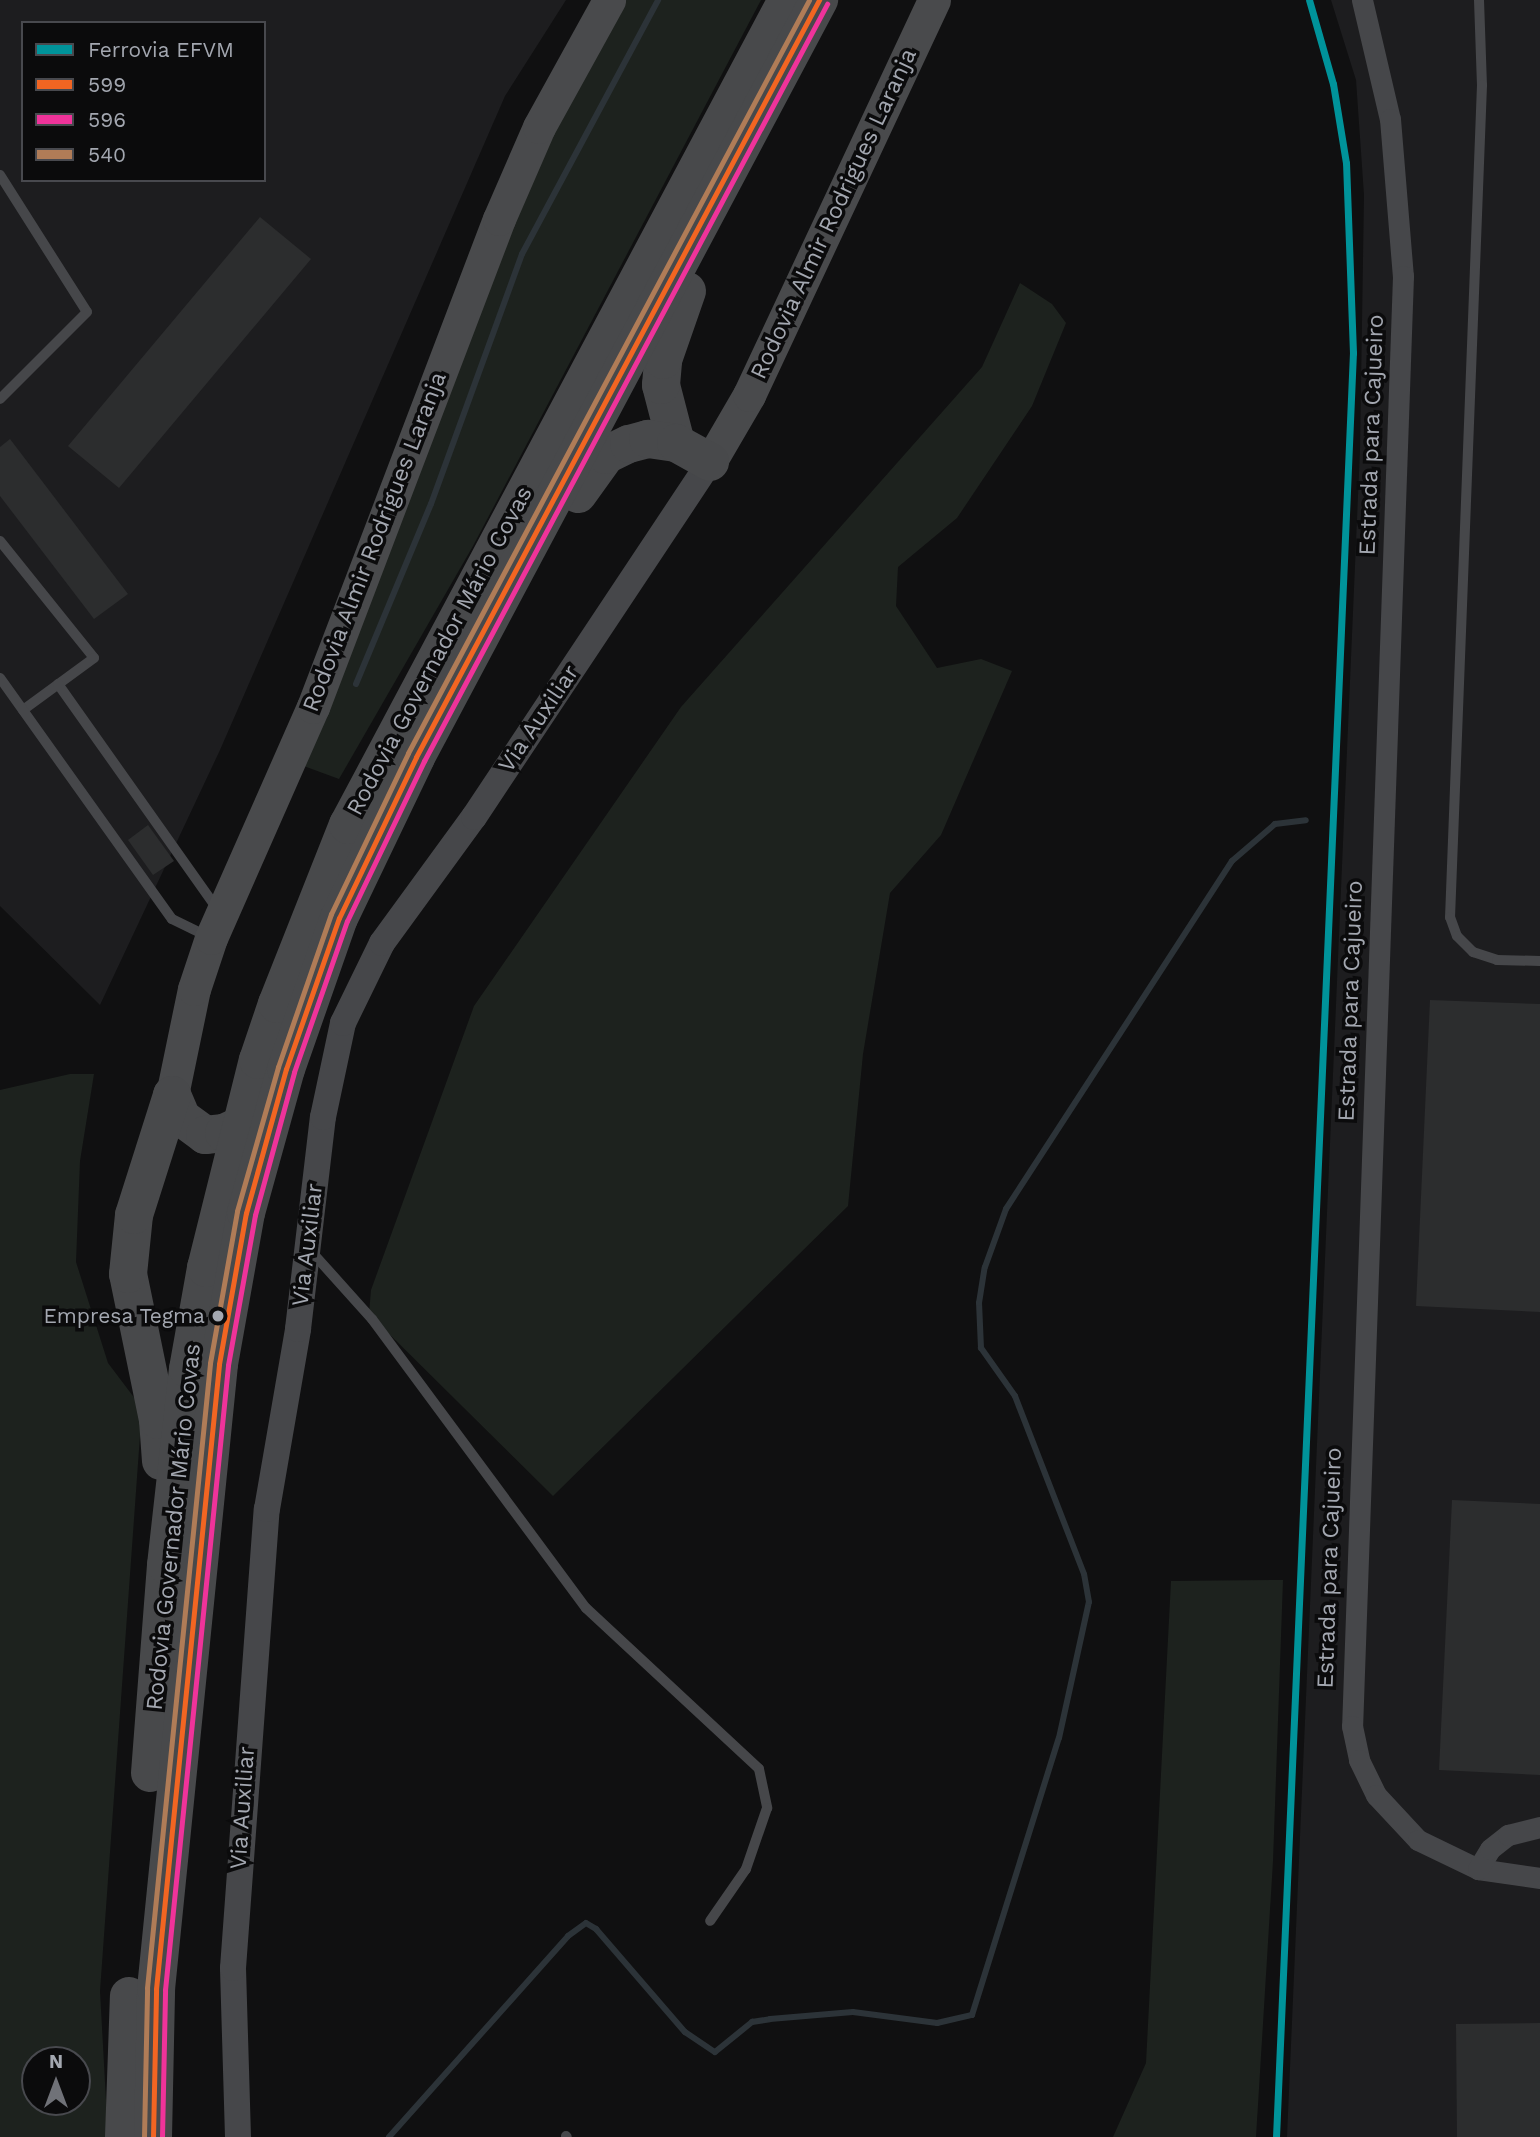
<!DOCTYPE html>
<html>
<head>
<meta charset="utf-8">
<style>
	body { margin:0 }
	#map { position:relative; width:1540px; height:2137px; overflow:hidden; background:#101011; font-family:"Work Sans",sans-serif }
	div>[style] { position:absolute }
	.built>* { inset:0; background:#1d1d1f }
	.green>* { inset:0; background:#1d221e }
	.stream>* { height:6px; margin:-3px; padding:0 3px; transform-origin:3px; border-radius:3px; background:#2c3338 }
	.building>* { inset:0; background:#2c2d2e }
	.service>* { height:10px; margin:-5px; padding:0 5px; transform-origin:5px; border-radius:5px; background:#46474a }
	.minor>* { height:21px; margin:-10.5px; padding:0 10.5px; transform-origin:10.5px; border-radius:10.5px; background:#46474a }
	.tertiary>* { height:26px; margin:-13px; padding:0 13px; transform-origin:13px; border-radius:13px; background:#46474a }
	.primary>* { height:33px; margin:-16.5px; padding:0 16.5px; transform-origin:16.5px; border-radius:16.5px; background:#494a4c }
	.motorway>* { height:38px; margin:-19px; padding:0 19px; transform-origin:19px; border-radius:19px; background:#48494b }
	.bus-1>* { height:5px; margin:-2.5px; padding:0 2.5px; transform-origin:2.5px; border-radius:2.5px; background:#f26522 }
	.bus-2>* { height:5px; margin:-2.5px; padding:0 2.5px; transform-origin:2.5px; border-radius:2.5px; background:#ef339a }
	.bus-3>* { height:5px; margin:-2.5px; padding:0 2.5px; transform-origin:2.5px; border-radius:2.5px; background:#b07c57 }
	.rail-1>* { height:7px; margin:-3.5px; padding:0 3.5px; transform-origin:3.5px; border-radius:3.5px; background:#00939a }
	.dots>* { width:19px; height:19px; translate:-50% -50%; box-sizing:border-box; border:4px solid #0b0b0c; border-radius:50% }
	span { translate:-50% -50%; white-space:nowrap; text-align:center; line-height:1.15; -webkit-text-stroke:7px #0b0b0c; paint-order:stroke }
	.bus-label { font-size:21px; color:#a3a7b0 }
	.right { translate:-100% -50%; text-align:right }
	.street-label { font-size:23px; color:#a3a7b0 }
	.legend { position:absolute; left:21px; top:21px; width:245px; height:161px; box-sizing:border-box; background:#0b0b0c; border:2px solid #48494e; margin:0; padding:9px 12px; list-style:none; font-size:21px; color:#a3a7b0 }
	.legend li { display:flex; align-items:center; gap:14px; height:35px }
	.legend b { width:35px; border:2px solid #48494e }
	.north { position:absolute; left:21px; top:2046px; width:70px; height:70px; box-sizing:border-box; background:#0b0b0c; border:2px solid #48494e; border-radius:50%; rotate:0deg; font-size:19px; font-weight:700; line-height:28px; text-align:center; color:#a3a7b0 }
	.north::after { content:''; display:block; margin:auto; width:24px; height:32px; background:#707278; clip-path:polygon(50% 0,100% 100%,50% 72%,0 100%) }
</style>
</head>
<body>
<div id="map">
	<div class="built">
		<i style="clip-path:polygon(evenodd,0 0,566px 0,505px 96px,220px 750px,100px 1005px,0 906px,0 0,23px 23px,264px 23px,264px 180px,23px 180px,23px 23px)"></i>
		<i style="clip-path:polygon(1331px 0,1540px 0,1540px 2137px,1287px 2137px,1360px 450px,1364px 195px,1356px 80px)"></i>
	</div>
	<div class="green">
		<i style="clip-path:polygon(621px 0,761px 0,473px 546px,339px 779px,301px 765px,320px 683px,577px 75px)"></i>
		<i style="clip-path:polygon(1020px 283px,1052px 304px,1066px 323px,1032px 406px,957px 518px,898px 567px,896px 606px,937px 668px,981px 659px,1012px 671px,941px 835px,890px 893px,863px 1054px,848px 1206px,553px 1496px,369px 1314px,371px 1290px,474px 1006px,681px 707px,982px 367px)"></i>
		<i style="clip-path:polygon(evenodd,70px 1074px,94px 1074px,80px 1161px,76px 1262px,108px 1363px,142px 1408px,100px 1991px,108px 2137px,0 2137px,0 1090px,70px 1074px,35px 2060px,77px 2060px,77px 2102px,35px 2102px,35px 2060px)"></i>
		<i style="clip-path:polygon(1283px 1580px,1273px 1861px,1256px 2137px,1113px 2137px,1146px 2063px,1171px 1581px)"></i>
	</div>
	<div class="stream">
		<i style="left:356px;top:684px;width:195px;rotate:-67.4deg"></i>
		<i style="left:431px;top:504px;width:266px;rotate:-70deg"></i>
		<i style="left:522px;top:254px;width:288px;rotate:-61.8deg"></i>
		<i style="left:389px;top:2137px;width:269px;rotate:-48.3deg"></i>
		<i style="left:568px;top:1936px;width:22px;rotate:-36deg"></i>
		<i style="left:586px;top:1923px;width:12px;rotate:31deg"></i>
		<i style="left:596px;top:1929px;width:136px;rotate:49.2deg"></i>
		<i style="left:685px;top:2032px;width:36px;rotate:34deg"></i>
		<i style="left:715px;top:2052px;width:48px;rotate:-39deg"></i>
		<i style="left:752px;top:2022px;width:18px;rotate:-9deg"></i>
		<i style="left:770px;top:2019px;width:83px;rotate:-4.8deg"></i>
		<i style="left:853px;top:2012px;width:85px;rotate:7.5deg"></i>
		<i style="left:937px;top:2023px;width:36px;rotate:-13deg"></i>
		<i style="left:972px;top:2015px;width:290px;rotate:-72.6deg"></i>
		<i style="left:1059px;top:1738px;width:139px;rotate:-77.6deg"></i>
		<i style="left:1089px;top:1602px;width:28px;rotate:-100deg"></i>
		<i style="left:1084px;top:1574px;width:191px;rotate:-111.2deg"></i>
		<i style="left:1015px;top:1396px;width:59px;rotate:-125.3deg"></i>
		<i style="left:981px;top:1348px;width:45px;rotate:-92.5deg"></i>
		<i style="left:979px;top:1303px;width:36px;rotate:-81deg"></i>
		<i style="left:985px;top:1267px;width:62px;rotate:-70.1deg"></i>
		<i style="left:1006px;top:1209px;width:415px;rotate:-57deg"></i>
		<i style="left:1232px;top:861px;width:57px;rotate:-40.7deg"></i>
		<i style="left:1275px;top:824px;width:31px;rotate:-7deg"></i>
	</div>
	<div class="building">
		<i style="clip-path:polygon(260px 217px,311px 259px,119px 488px,68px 446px)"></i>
		<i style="clip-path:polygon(10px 439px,128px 594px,94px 619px,0 496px,0 447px)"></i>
		<i style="clip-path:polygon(148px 825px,174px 861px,153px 875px,128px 840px)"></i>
		<i style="clip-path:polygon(1430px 1000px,1540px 1004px,1540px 1312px,1416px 1306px)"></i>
		<i style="clip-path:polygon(1452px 1500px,1540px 1504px,1540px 1775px,1439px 1770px)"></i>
		<i style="clip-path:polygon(1540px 2023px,1540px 2137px,1457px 2137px,1456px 2024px)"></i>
	</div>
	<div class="service">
		<i style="left:1479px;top:0;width:85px;rotate:88deg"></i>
		<i style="left:1482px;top:85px;width:833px;rotate:92.2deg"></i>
		<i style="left:1450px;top:917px;width:20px;rotate:70deg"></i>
		<i style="left:1457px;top:936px;width:23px;rotate:45deg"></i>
		<i style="left:1473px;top:952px;width:25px;rotate:18deg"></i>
		<i style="left:1497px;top:960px;width:43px;rotate:1.3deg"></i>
		<i style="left:0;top:175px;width:162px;rotate:57.6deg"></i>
		<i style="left:87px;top:312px;width:123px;rotate:135deg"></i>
		<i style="left:0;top:541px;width:150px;rotate:51.2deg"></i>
		<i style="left:94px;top:658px;width:88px;rotate:143.8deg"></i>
		<i style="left:0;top:678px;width:296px;rotate:54.5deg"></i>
		<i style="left:172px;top:919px;width:41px;rotate:25.9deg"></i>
		<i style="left:58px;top:684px;width:277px;rotate:54.7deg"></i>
		<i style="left:310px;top:1250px;width:93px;rotate:48.1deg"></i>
		<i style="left:372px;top:1319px;width:360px;rotate:53.5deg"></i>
		<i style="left:586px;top:1608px;width:236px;rotate:42.9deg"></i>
		<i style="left:759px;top:1769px;width:40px;rotate:78deg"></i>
		<i style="left:767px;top:1808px;width:65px;rotate:109deg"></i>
		<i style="left:746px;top:1869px;width:63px;rotate:124.7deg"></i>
		<i style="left:566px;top:2136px;width:1px;rotate:45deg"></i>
	</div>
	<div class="minor">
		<i style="left:1362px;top:0;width:122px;rotate:76.8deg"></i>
		<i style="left:1390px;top:119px;width:158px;rotate:85.3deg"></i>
		<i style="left:1403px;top:276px;width:1451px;rotate:92.01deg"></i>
		<i style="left:1352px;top:1726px;width:35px;rotate:78deg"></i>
		<i style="left:1359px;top:1760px;width:39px;rotate:64deg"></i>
		<i style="left:1376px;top:1795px;width:62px;rotate:47deg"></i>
		<i style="left:1418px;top:1840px;width:67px;rotate:25.8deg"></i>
		<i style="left:1478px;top:1869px;width:63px;rotate:8.3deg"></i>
		<i style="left:1478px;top:1869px;width:23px;rotate:-59deg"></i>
		<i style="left:1490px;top:1849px;width:23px;rotate:-38deg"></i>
		<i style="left:1508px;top:1835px;width:33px;rotate:-14deg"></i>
	</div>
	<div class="tertiary">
		<i style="left:238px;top:2137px;width:169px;rotate:-91.7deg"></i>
		<i style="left:233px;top:1968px;width:460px;rotate:-85.8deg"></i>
		<i style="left:267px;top:1509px;width:183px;rotate:-80.2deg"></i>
		<i style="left:298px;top:1329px;width:213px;rotate:-83.3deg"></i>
		<i style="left:323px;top:1117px;width:96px;rotate:-78deg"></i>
		<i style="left:343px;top:1023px;width:89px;rotate:-64deg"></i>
		<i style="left:382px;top:943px;width:156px;rotate:-53.9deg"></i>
		<i style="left:474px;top:817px;width:426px;rotate:-56.4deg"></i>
	</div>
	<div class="primary">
		<i style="left:710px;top:462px;width:78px;rotate:-59.8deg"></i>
		<i style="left:749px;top:395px;width:436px;rotate:-64.9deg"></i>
		<i style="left:172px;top:1095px;width:108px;rotate:-78.3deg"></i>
		<i style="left:194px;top:989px;width:54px;rotate:-71.6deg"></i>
		<i style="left:211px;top:938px;width:253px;rotate:-66.2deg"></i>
		<i style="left:313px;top:707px;width:522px;rotate:-69.14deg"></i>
		<i style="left:499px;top:219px;width:100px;rotate:-66.5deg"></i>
		<i style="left:539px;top:127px;width:145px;rotate:-61.1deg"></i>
	</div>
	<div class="motorway">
		<i style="left:676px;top:443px;width:60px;rotate:-104.5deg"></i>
		<i style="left:661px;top:385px;width:25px;rotate:-85deg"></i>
		<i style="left:663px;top:360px;width:73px;rotate:-70.8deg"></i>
		<i style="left:578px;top:494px;width:48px;rotate:-54.3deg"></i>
		<i style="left:606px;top:455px;width:25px;rotate:-26deg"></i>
		<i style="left:629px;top:444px;width:20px;rotate:-15deg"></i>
		<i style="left:648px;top:439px;width:28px;rotate:8deg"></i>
		<i style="left:676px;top:443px;width:39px;rotate:29deg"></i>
		<i style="left:172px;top:1095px;width:25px;rotate:67deg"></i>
		<i style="left:182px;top:1118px;width:29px;rotate:36deg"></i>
		<i style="left:205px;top:1135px;width:19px;rotate:-6deg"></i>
		<i style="left:224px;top:1133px;width:21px;rotate:-25deg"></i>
		<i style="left:161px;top:1461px;width:41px;rotate:-94.2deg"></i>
		<i style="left:158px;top:1420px;width:149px;rotate:-101.6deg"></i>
		<i style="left:128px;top:1274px;width:59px;rotate:-84.2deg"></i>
		<i style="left:134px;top:1215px;width:126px;rotate:-72.4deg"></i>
		<i style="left:150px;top:1773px;width:209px;rotate:-85.6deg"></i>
		<i style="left:166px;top:1565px;width:197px;rotate:-83.6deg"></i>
		<i style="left:188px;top:1369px;width:103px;rotate:-79.9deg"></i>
		<i style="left:206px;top:1268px;width:214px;rotate:-76deg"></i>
		<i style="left:258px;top:1060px;width:59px;rotate:-71.3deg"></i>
		<i style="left:277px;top:1004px;width:193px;rotate:-68.4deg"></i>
		<i style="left:348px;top:825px;width:935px;rotate:-61.98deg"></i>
		<i style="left:124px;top:2137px;width:141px;rotate:-88deg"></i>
		<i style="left:153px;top:2137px;width:148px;rotate:-88.8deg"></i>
		<i style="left:156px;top:1989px;width:628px;rotate:-84.24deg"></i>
		<i style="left:219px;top:1364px;width:153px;rotate:-79.9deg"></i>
		<i style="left:246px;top:1213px;width:149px;rotate:-74.5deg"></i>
		<i style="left:286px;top:1069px;width:160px;rotate:-70.7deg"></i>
		<i style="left:339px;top:918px;width:178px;rotate:-64.4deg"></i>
		<i style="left:416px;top:757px;width:858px;rotate:-61.97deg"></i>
	</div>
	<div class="bus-1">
		<i style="left:153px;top:2137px;width:148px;rotate:-88.8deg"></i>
		<i style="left:156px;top:1989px;width:628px;rotate:-84.24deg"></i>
		<i style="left:219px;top:1364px;width:153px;rotate:-79.9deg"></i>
		<i style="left:246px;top:1213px;width:149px;rotate:-74.5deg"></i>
		<i style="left:286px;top:1069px;width:160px;rotate:-70.7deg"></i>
		<i style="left:339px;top:918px;width:178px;rotate:-64.4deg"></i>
		<i style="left:416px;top:757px;width:858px;rotate:-61.97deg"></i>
	</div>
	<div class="bus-2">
		<i style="left:162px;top:2137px;width:147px;rotate:-88.8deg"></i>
		<i style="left:165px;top:1990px;width:628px;rotate:-84.24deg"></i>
		<i style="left:228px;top:1365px;width:152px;rotate:-79.8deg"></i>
		<i style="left:255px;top:1215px;width:148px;rotate:-74.7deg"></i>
		<i style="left:294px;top:1072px;width:160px;rotate:-70.7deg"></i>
		<i style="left:347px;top:921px;width:178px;rotate:-64.3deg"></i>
		<i style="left:424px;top:761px;width:858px;rotate:-61.97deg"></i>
	</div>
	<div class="bus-3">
		<i style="left:144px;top:2137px;width:149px;rotate:-88.8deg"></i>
		<i style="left:147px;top:1988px;width:628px;rotate:-84.24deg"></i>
		<i style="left:210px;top:1363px;width:154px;rotate:-79.9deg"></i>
		<i style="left:237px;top:1211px;width:150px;rotate:-74.1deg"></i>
		<i style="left:278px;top:1067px;width:162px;rotate:-70.9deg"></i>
		<i style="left:331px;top:914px;width:178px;rotate:-64.4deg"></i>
		<i style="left:408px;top:753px;width:853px;rotate:-61.96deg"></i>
	</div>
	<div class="rail-1">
		<i style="left:1276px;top:2137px;width:1786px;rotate:-87.53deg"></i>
		<i style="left:1353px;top:353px;width:190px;rotate:-92.1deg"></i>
		<i style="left:1346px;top:163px;width:80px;rotate:-99.3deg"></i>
		<i style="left:1333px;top:84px;width:87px;rotate:-105.9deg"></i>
	</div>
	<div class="dots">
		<i style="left:218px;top:1316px;background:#a3a7b0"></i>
	</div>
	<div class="bus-label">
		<span class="right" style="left:205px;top:1316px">Empresa Tegma</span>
	</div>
	<div class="street-label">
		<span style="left:834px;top:214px;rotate:-65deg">Rodovia Almir Rodrigues Laranja</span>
		<span style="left:1372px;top:435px;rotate:-88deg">Estrada para Cajueiro</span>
		<span style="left:375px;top:542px;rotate:-69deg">Rodovia Almir Rodrigues Laranja</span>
		<span style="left:440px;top:651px;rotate:-62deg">Rodovia Governador Mário Covas</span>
		<span style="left:539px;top:719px;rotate:-56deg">Via Auxiliar</span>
		<span style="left:1351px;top:1001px;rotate:-88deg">Estrada para Cajueiro</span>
		<span style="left:308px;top:1245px;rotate:-83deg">Via Auxiliar</span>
		<span style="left:174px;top:1527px;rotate:-84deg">Rodovia Governador Mário Covas</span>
		<span style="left:1330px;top:1568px;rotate:-88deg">Estrada para Cajueiro</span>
		<span style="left:243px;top:1808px;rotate:-86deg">Via Auxiliar</span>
	</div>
	<ul class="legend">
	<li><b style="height:9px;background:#00939a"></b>Ferrovia EFVM</li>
	<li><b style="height:9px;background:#f26522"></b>599</li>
	<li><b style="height:9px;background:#ef339a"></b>596</li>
	<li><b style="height:9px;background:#b07c57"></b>540</li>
	</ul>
	<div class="north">N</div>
</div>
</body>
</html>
